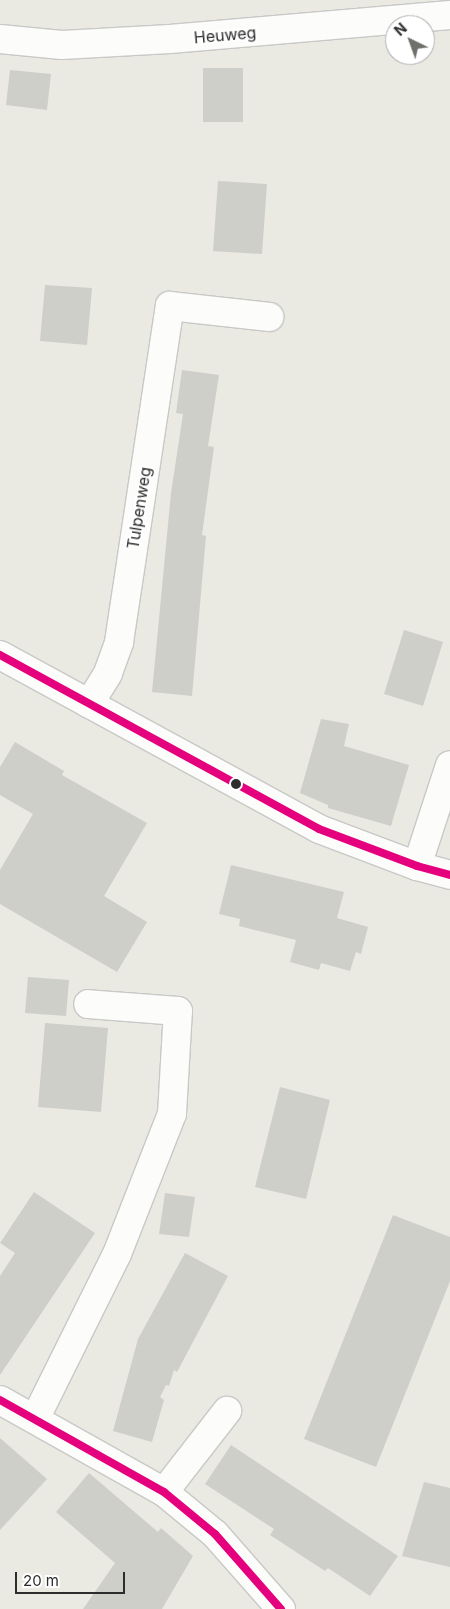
<!DOCTYPE html>
<html>
<head>
<meta charset="utf-8">
<style>
	body { margin:0 }
	#map { position:relative; width:450px; height:1609px; overflow:hidden; background:#eae9e2; font-family:Inter,sans-serif }
	div>[style] { position:absolute }
	.building>* { inset:0; background:#cfcfc9 }
	.roads { filter:drop-shadow(1px 0 #c8c8c7) drop-shadow(-1px 0 #c8c8c7) drop-shadow(0 1px #c8c8c7) drop-shadow(0 -1px #c8c8c7) }
	.minor>* { height:28px; margin:-14px; padding:0 14px; transform-origin:14px; border-radius:14px; background:#fcfcfb }
	.bus-1>* { height:8px; margin:-4px; padding:0 4px; transform-origin:4px; border-radius:4px; background:#e5007d }
	.dots>* { width:14px; height:14px; translate:-50% -50%; box-sizing:border-box; border:2px solid #fff; border-radius:50% }
	span { translate:-50% -50%; white-space:nowrap; text-align:center; line-height:1.15; -webkit-text-stroke:4.5px #fff; paint-order:stroke }
	.street-label { font-size:16px; color:#2d2d2d }
	.north { position:absolute; left:385px; top:15px; width:50px; height:50px; box-sizing:border-box; background:#fff; border:1px solid #ababab; border-radius:50%; rotate:318deg; font-size:14px; font-weight:700; line-height:20px; text-align:center; color:#2d2d2d }
	.north::after { content:''; display:block; margin:auto; width:18px; height:22px; background:#6f6f6c; clip-path:polygon(50% 0,100% 100%,50% 72%,0 100%) }
	.scale { position:absolute; left:15px; top:1572px; width:110px; height:22px; box-sizing:border-box; border:2px solid #2d2d2d; border-top:0; padding-left:6px; font-size:15px; line-height:18px; white-space:nowrap; color:#2d2d2d; -webkit-text-stroke:4px #fff; paint-order:stroke }
</style>
</head>
<body>
<div id="map">
	<div class="building">
		<i style="clip-path:polygon(203px 68px,243px 68px,243px 122px,203px 122px)"></i>
		<i style="clip-path:polygon(10px 70px,51px 74px,47px 110px,6px 105px)"></i>
		<i style="clip-path:polygon(218px 181px,267px 184px,262px 254px,213px 251px)"></i>
		<i style="clip-path:polygon(45px 285px,92px 288px,87px 345px,40px 341px)"></i>
		<i style="clip-path:polygon(182px 370px,219px 375px,208px 446px,214px 447px,202px 535px,206px 536px,192px 696px,152px 692px,171px 493px,183px 414px,176px 413px)"></i>
		<i style="clip-path:polygon(404px 630px,443px 642px,423px 706px,384px 694px)"></i>
		<i style="clip-path:polygon(321px 719px,349px 724px,344px 746px,409px 765px,391px 826px,328px 808px,328px 805px,300px 793px)"></i>
		<i style="clip-path:polygon(15px 742px,64px 771px,62px 775px,147px 823px,104px 896px,147px 922px,117px 972px,0 904px,0 870px,33px 814px,0 795px,0 767px)"></i>
		<i style="clip-path:polygon(231px 865px,344px 892px,337px 918px,368px 927px,361px 954px,356px 952px,350px 971px,321px 963px,319px 970px,290px 962px,296px 940px,239px 926px,240px 919px,219px 914px)"></i>
		<i style="clip-path:polygon(28px 977px,69px 980px,66px 1016px,25px 1013px)"></i>
		<i style="clip-path:polygon(45px 1023px,108px 1028px,101px 1112px,38px 1107px)"></i>
		<i style="clip-path:polygon(280px 1087px,330px 1100px,306px 1199px,255px 1187px)"></i>
		<i style="clip-path:polygon(34px 1192px,95px 1233px,0 1375px,0 1276px,15px 1253px,0 1243px)"></i>
		<i style="clip-path:polygon(165px 1193px,195px 1197px,189px 1237px,159px 1234px)"></i>
		<i style="clip-path:polygon(393px 1215px,450px 1237px,450px 1281px,376px 1467px,304px 1439px)"></i>
		<i style="clip-path:polygon(185px 1253px,228px 1276px,177px 1372px,174px 1370px,169px 1386px,166px 1385px,160px 1397px,164px 1400px,152px 1442px,113px 1431px,138px 1339px)"></i>
		<i style="clip-path:polygon(0 1438px,47px 1479px,0 1530px)"></i>
		<i style="clip-path:polygon(231px 1445px,398px 1556px,370px 1596px,328px 1568px,325px 1571px,270px 1535px,274px 1529px,205px 1484px)"></i>
		<i style="clip-path:polygon(89px 1473px,158px 1532px,161px 1528px,193px 1556px,162px 1609px,83px 1609px,115px 1563px,56px 1512px)"></i>
		<i style="clip-path:polygon(424px 1482px,450px 1488px,450px 1567px,402px 1556px)"></i>
	</div>
	<div class="roads">
		<div class="minor">
			<i style="left:0;top:39px;width:62px;rotate:5.5deg"></i>
			<i style="left:62px;top:45px;width:108px;rotate:-3.2deg"></i>
			<i style="left:170px;top:39px;width:281px;rotate:-4.9deg"></i>
			<i style="left:0;top:655px;width:363px;rotate:28.6deg"></i>
			<i style="left:319px;top:829px;width:105px;rotate:20.7deg"></i>
			<i style="left:417px;top:866px;width:34px;rotate:15deg"></i>
			<i style="left:89px;top:704px;width:36px;rotate:-58deg"></i>
			<i style="left:108px;top:673px;width:33px;rotate:-70deg"></i>
			<i style="left:119px;top:642px;width:340px;rotate:-81.4deg"></i>
			<i style="left:170px;top:306px;width:100px;rotate:6.3deg"></i>
			<i style="left:417px;top:866px;width:106px;rotate:-71.9deg"></i>
			<i style="left:0;top:1400px;width:188px;rotate:29.3deg"></i>
			<i style="left:164px;top:1492px;width:66px;rotate:39.5deg"></i>
			<i style="left:215px;top:1534px;width:100px;rotate:48.7deg"></i>
			<i style="left:35px;top:1419px;width:184px;rotate:-63.6deg"></i>
			<i style="left:117px;top:1254px;width:150px;rotate:-68.6deg"></i>
			<i style="left:172px;top:1114px;width:103px;rotate:-86.7deg"></i>
			<i style="left:178px;top:1011px;width:90px;rotate:-175.6deg"></i>
			<i style="left:164px;top:1492px;width:103px;rotate:-52.1deg"></i>
		</div>
	</div>
	<div class="bus-1">
		<i style="left:0;top:655px;width:363px;rotate:28.6deg"></i>
		<i style="left:319px;top:829px;width:105px;rotate:20.7deg"></i>
		<i style="left:417px;top:866px;width:34px;rotate:15deg"></i>
		<i style="left:0;top:1400px;width:188px;rotate:29.3deg"></i>
		<i style="left:164px;top:1492px;width:66px;rotate:39.5deg"></i>
		<i style="left:215px;top:1534px;width:100px;rotate:48.7deg"></i>
	</div>
	<div class="dots">
		<i style="left:236px;top:784px;background:#2d2d2d"></i>
	</div>
	<div class="street-label">
		<span style="left:225px;top:35px;rotate:-5deg">Heuweg</span>
		<span style="left:139px;top:508px;rotate:-81deg">Tulpenweg</span>
	</div>
	<div class="north">N</div>
	<div class="scale">20 m</div>
</div>
</body>
</html>
